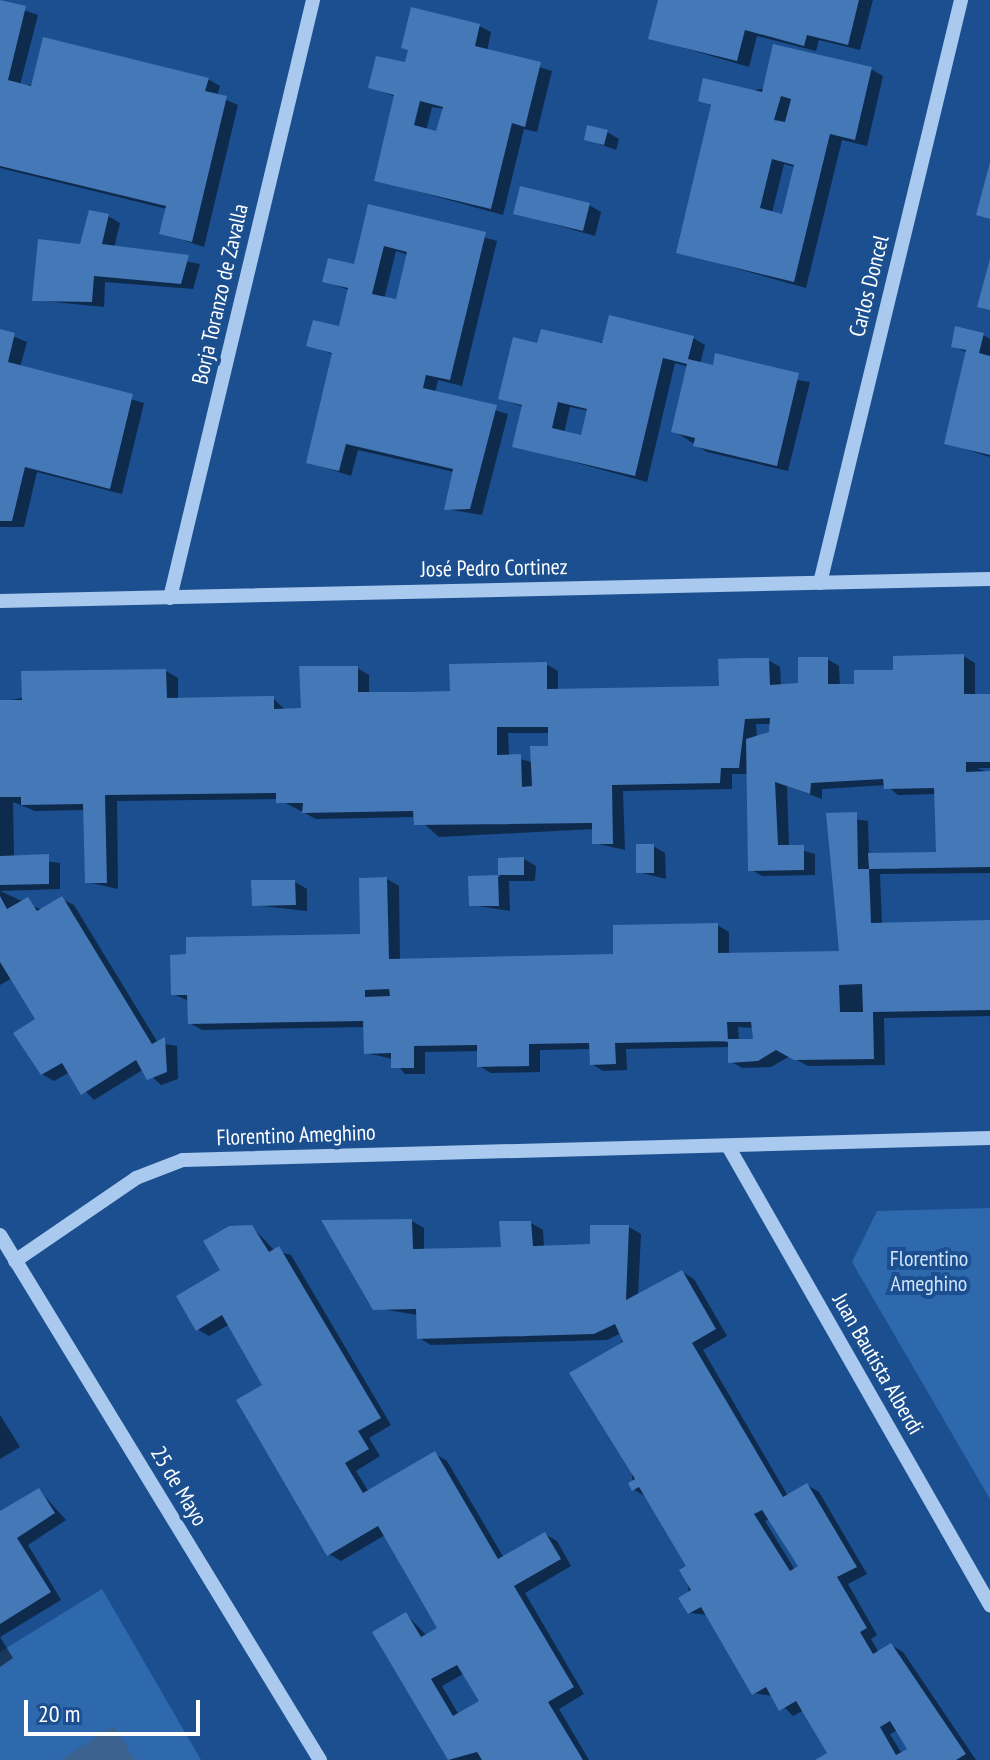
<!DOCTYPE html>
<html>
<head>
<meta charset="utf-8">
<style>
	body { margin:0 }
	#map { position:relative; width:990px; height:1760px; overflow:hidden; background:#1b4f8f; font-family:"PT Sans Narrow",sans-serif }
	div>[style] { position:absolute }
	.green>* { inset:0; background:#2e69ad }
	.water>* { inset:0; background:#3c6290 }
	.shadow>* { inset:0; background:#0007 }
	.building>* { inset:0; background:#4478b7 }
	.minor>* { height:14px; margin:-7px; padding:0 7px; transform-origin:7px; border-radius:7px; background:#a9c9ee }
	span { translate:-50% -50%; white-space:nowrap; text-align:center; line-height:1.15; -webkit-text-stroke:8px #1b4f8f; paint-order:stroke }
	.street-label { font-size:22px; color:#fff }
	.park-label { font-size:22px; color:#cfe3fa }
	.scale { position:absolute; left:24px; top:1700px; width:176px; height:36px; box-sizing:border-box; border:4px solid #fff; border-top:0; padding-left:10px; font-size:24px; line-height:28px; white-space:nowrap; color:#fff; -webkit-text-stroke:6px #1b4f8f; paint-order:stroke }
</style>
</head>
<body>
<div id="map">
	<div class="green">
		<i style="clip-path:polygon(990px 1208px,990px 1499px,852px 1262px,877px 1211px)"></i>
		<i style="clip-path:polygon(102px 1589px,201px 1760px,0 1760px,0 1652px)"></i>
	</div>
	<div class="water">
		<i style="clip-path:polygon(114px 1726px,135px 1760px,60px 1760px)"></i>
	</div>
	<div class="shadow">
		<i style="clip-path:polygon(659px 0,873px 0,860px 50px,819px 40px,816px 51px,757px 36px,749px 67px,650px 38px)"></i>
		<i style="clip-path:polygon(0 2px,38px 15px,20px 85px,208px 79px,220px 86px,217px 96px,238px 105px,204px 247px,161px 233px,167px 209px,0 168px)"></i>
		<i style="clip-path:polygon(evenodd,479px 26px,491px 32px,487px 51px,552px 71px,537px 132px,524px 129px,503px 215px,376px 180px,396px 97px,370px 87px,479px 26px,432px 107px,444px 109px,438px 134px,426px 131px,432px 107px)"></i>
		<i style="clip-path:polygon(evenodd,871px 69px,883px 76px,867px 146px,842px 140px,806px 288px,678px 252px,713px 107px,700px 100px,871px 69px,784px 164px,795px 167px,784px 216px,772px 213px,784px 164px)"></i>
		<i style="clip-path:polygon(607px 132px,619px 139px,616px 150px,586px 139px)"></i>
		<i style="clip-path:polygon(589px 205px,601px 212px,595px 236px,515px 213px)"></i>
		<i style="clip-path:polygon(evenodd,370px 206px,497px 241px,462px 386px,438px 380px,435px 393px,508px 414px,482px 515px,446px 509px,454px 472px,358px 450px,351px 476px,308px 462px,334px 355px,309px 345px,340px 328px,349px 290px,324px 281px,355px 266px,370px 206px,396px 251px,409px 255px,397px 301px,384px 299px,396px 251px)"></i>
		<i style="clip-path:polygon(108px 216px,120px 223px,114px 248px,200px 264px,193px 289px,105px 282px,104px 307px,34px 300px)"></i>
		<i style="clip-path:polygon(0 331px,27px 342px,20px 367px,144px 403px,122px 494px,37px 472px,24px 527px,0 527px)"></i>
		<i style="clip-path:polygon(983px 335px,990px 339px,990px 457px,946px 443px,968px 353px,953px 346px)"></i>
		<i style="clip-path:polygon(evenodd,693px 338px,705px 345px,700px 364px,810px 382px,788px 471px,707px 452px,674px 431px,689px 367px,675px 363px,647px 482px,515px 446px,523px 407px,500px 398px,538px 345px,693px 338px,570px 407px,589px 411px,583px 437px,564px 433px,570px 407px)"></i>
		<i style="clip-path:polygon(evenodd,963px 656px,975px 663px,975px 696px,990px 696px,990px 768px,977px 768px,990px 773px,990px 873px,880px 874px,882px 924px,990px 922px,990px 1016px,884px 1018px,885px 1065px,808px 1066px,790px 1056px,771px 1067px,742px 1068px,730px 1061px,730px 1047px,626px 1049px,627px 1070px,603px 1071px,592px 1064px,591px 1049px,540px 1050px,540px 1072px,491px 1073px,479px 1066px,479px 1051px,425px 1052px,425px 1074px,405px 1074px,393px 1059px,366px 1053px,365px 1027px,202px 1030px,190px 1023px,189px 1001px,173px 994px,363px 936px,387px 879px,399px 886px,400px 961px,615px 956px,717px 925px,729px 932px,729px 955px,841px 953px,828px 815px,868px 821px,869px 855px,938px 854px,936px 794px,898px 795px,886px 785px,822px 789px,822px 799px,787px 786px,789px 847px,815px 854px,815px 875px,762px 876px,750px 869px,748px 774px,732px 774px,732px 789px,623px 791px,625px 850px,594px 843px,594px 829px,439px 837px,416px 817px,316px 819px,278px 799px,117px 801px,118px 889px,87px 882px,85px 810px,35px 811px,13px 802px,14px 857px,60px 863px,60px 889px,0 891px,42px 910px,62px 899px,74px 905px,158px 1043px,177px 1046px,178px 1079px,161px 1085px,144px 1069px,94px 1100px,68px 1073px,54px 1081px,42px 1074px,38px 1020px,12px 978px,0 985px,0 702px,166px 671px,178px 678px,178px 700px,273px 698px,285px 710px,303px 710px,357px 668px,369px 675px,369px 694px,452px 693px,546px 664px,558px 671px,558px 691px,721px 688px,768px 660px,780px 667px,781px 686px,800px 685px,827px 659px,839px 666px,840px 686px,856px 686px,963px 656px,756px 724px,771px 724px,770px 734px,757px 738px,756px 724px,963px 656px,508px 733px,550px 733px,550px 748px,531px 762px,509px 756px,508px 733px,963px 656px,738px 1027px,754px 1028px,755px 1041px,739px 1041px,738px 1027px,963px 656px,718px 1037px,730px 1040px,730px 1044px,718px 1037px)"></i>
		<i style="clip-path:polygon(653px 846px,665px 853px,666px 879px,638px 872px)"></i>
		<i style="clip-path:polygon(524px 859px,536px 866px,535px 881px,509px 881px,510px 911px,471px 905px,470px 878px,500px 877px,500px 860px)"></i>
		<i style="clip-path:polygon(295px 882px,307px 889px,307px 911px,254px 905px)"></i>
		<i style="clip-path:polygon(evenodd,412px 1221px,424px 1228px,424px 1251px,504px 1249px,531px 1223px,543px 1230px,544px 1247px,592px 1245px,629px 1227px,641px 1234px,638px 1296px,682px 1272px,694px 1279px,727px 1336px,703px 1350px,788px 1496px,807px 1485px,819px 1492px,867px 1574px,848px 1584px,877px 1635px,871px 1639px,879px 1653px,891px 1645px,903px 1652px,976px 1760px,819px 1760px,830px 1754px,804px 1710px,793px 1716px,773px 1696px,753px 1693px,709px 1615px,689px 1613px,688px 1566px,645px 1496px,633px 1489px,621px 1333px,607px 1340px,431px 1345px,419px 1338px,418px 1315px,375px 1308px,412px 1221px,770px 1518px,800px 1567px,795px 1570px,765px 1521px,770px 1518px,412px 1221px,898px 1730px,909px 1749px,902px 1754px,890px 1734px,898px 1730px)"></i>
		<i style="clip-path:polygon(evenodd,252px 1227px,275px 1251px,291px 1255px,391px 1425px,369px 1438px,380px 1456px,356px 1471px,369px 1492px,435px 1454px,447px 1461px,504px 1558px,545px 1534px,557px 1541px,571px 1566px,525px 1593px,584px 1694px,559px 1709px,589px 1760px,450px 1760px,375px 1633px,406px 1614px,427px 1636px,440px 1628px,385px 1535px,341px 1561px,329px 1554px,265px 1386px,230px 1324px,209px 1336px,197px 1329px,252px 1227px,465px 1673px,482px 1702px,459px 1715px,442px 1686px,465px 1673px)"></i>
		<i style="clip-path:polygon(0 1415px,20px 1447px,0 1459px)"></i>
		<i style="clip-path:polygon(39px 1490px,66px 1520px,28px 1545px,61px 1600px,0 1637px,13px 1658px,0 1667px,0 1514px)"></i>
	</div>
	<div class="building">
		<i style="clip-path:polygon(0 0,26px 6px,8px 80px,31px 86px,43px 37px,209px 78px,205px 91px,227px 96px,192px 242px,159px 234px,166px 206px,0 166px)"></i>
		<i style="clip-path:polygon(658px 0,859px 0,848px 45px,807px 35px,804px 46px,745px 30px,737px 61px,648px 39px)"></i>
		<i style="clip-path:polygon(evenodd,411px 7px,480px 24px,475px 46px,541px 62px,525px 127px,512px 123px,491px 209px,374px 181px,394px 95px,368px 88px,376px 56px,405px 62px,408px 50px,401px 48px,411px 7px,420px 101px,443px 107px,436px 131px,414px 125px,420px 101px)"></i>
		<i style="clip-path:polygon(evenodd,773px 44px,872px 67px,855px 140px,830px 134px,794px 282px,676px 253px,711px 105px,698px 101px,703px 78px,762px 92px,773px 44px,781px 96px,791px 99px,785px 122px,774px 120px,781px 96px,773px 44px,772px 159px,794px 165px,782px 214px,760px 208px,772px 159px)"></i>
		<i style="clip-path:polygon(587px 125px,608px 130px,604px 145px,584px 140px)"></i>
		<i style="clip-path:polygon(990px 162px,990px 219px,976px 215px)"></i>
		<i style="clip-path:polygon(520px 186px,590px 203px,583px 231px,513px 214px)"></i>
		<i style="clip-path:polygon(evenodd,368px 204px,486px 232px,450px 380px,426px 375px,423px 388px,497px 405px,470px 509px,444px 510px,453px 469px,346px 444px,339px 471px,306px 463px,332px 353px,306px 346px,313px 320px,339px 326px,348px 288px,322px 282px,328px 258px,354px 264px,368px 204px,384px 246px,407px 252px,396px 299px,372px 294px,384px 246px)"></i>
		<i style="clip-path:polygon(89px 210px,109px 214px,102px 244px,189px 255px,181px 284px,94px 276px,92px 302px,32px 301px,38px 239px,80px 244px)"></i>
		<i style="clip-path:polygon(990px 259px,990px 310px,977px 307px)"></i>
		<i style="clip-path:polygon(evenodd,609px 315px,694px 336px,688px 359px,713px 365px,715px 353px,799px 373px,777px 466px,693px 446px,695px 438px,671px 432px,687px 364px,663px 358px,635px 476px,512px 447px,522px 405px,498px 399px,513px 337px,537px 343px,541px 329px,602px 343px,609px 315px,558px 402px,587px 409px,581px 435px,552px 428px,558px 402px)"></i>
		<i style="clip-path:polygon(955px 326px,984px 333px,979px 353px,990px 356px,990px 455px,944px 444px,966px 350px,951px 347px)"></i>
		<i style="clip-path:polygon(0 329px,15px 333px,8px 362px,133px 394px,110px 489px,25px 467px,12px 521px,0 521px)"></i>
		<i style="clip-path:polygon(evenodd,964px 654px,964px 694px,990px 694px,990px 762px,966px 762px,966px 772px,990px 771px,990px 867px,869px 869px,871px 923px,990px 920px,990px 1010px,873px 1012px,874px 1059px,794px 1060px,776px 1050px,758px 1061px,728px 1063px,728px 1039px,753px 1039px,751px 1022px,727px 1022px,728px 1041px,615px 1043px,616px 1064px,590px 1065px,589px 1043px,529px 1044px,529px 1066px,477px 1067px,477px 1045px,414px 1046px,414px 1068px,391px 1068px,391px 1053px,364px 1054px,363px 1021px,188px 1024px,187px 995px,171px 995px,170px 955px,186px 954px,186px 937px,360px 934px,359px 878px,387px 877px,389px 959px,613px 954px,613px 925px,718px 923px,718px 953px,839px 951px,826px 813px,857px 812px,858px 869px,869px 869px,868px 853px,936px 852px,934px 788px,884px 789px,883px 779px,811px 783px,810px 794px,775px 782px,778px 845px,804px 845px,804px 870px,748px 871px,746px 739px,769px 732px,770px 718px,745px 719px,739px 768px,721px 768px,720px 783px,612px 785px,613px 844px,592px 844px,592px 823px,414px 825px,413px 811px,302px 813px,303px 803px,276px 803px,276px 793px,105px 795px,107px 883px,85px 883px,83px 804px,21px 805px,21px 797px,0 797px,0 700px,22px 700px,21px 671px,166px 669px,167px 698px,274px 696px,274px 709px,301px 708px,299px 666px,358px 666px,358px 692px,411px 692px,450px 691px,449px 664px,547px 662px,547px 689px,719px 686px,718px 659px,744px 658px,769px 658px,770px 685px,798px 683px,798px 657px,828px 657px,828px 684px,854px 684px,854px 670px,893px 670px,893px 656px,964px 654px,497px 727px,548px 727px,548px 746px,530px 746px,532px 786px,522px 787px,521px 754px,497px 755px,497px 727px,964px 654px,862px 984px,863px 1012px,840px 1012px,839px 985px,862px 984px,964px 654px,389px 989px,390px 996px,365px 997px,365px 990px,389px 989px)"></i>
		<i style="clip-path:polygon(636px 844px,654px 844px,654px 873px,636px 873px)"></i>
		<i style="clip-path:polygon(49px 854px,49px 884px,0 885px,0 856px)"></i>
		<i style="clip-path:polygon(524px 857px,524px 875px,498px 875px,499px 906px,469px 906px,468px 876px,498px 875px,498px 858px)"></i>
		<i style="clip-path:polygon(251px 880px,295px 880px,296px 905px,252px 906px)"></i>
		<i style="clip-path:polygon(0 896px,7px 909px,28px 897px,37px 911px,62px 896px,152px 1044px,165px 1037px,167px 1072px,147px 1080px,136px 1060px,81px 1095px,62px 1063px,41px 1075px,13px 1033px,35px 1019px,0 962px)"></i>
		<i style="clip-path:polygon(evenodd,412px 1219px,413px 1249px,501px 1247px,499px 1221px,531px 1221px,533px 1246px,590px 1244px,590px 1225px,629px 1225px,626px 1300px,682px 1270px,716px 1329px,692px 1343px,783px 1497px,807px 1483px,857px 1567px,837px 1577px,867px 1628px,860px 1632px,873px 1654px,891px 1643px,966px 1754px,956px 1760px,815px 1760px,827px 1753px,796px 1701px,779px 1711px,766px 1687px,752px 1695px,701px 1607px,688px 1614px,678px 1598px,691px 1590px,679px 1570px,686px 1566px,639px 1487px,632px 1491px,628px 1483px,635px 1479px,569px 1373px,623px 1342px,615px 1324px,594px 1334px,417px 1339px,416px 1309px,373px 1310px,321px 1220px,412px 1219px,762px 1510px,798px 1566px,790px 1571px,754px 1514px,762px 1510px,412px 1219px,890px 1721px,907px 1749px,896px 1755px,880px 1727px,890px 1721px)"></i>
		<i style="clip-path:polygon(evenodd,252px 1225px,269px 1252px,279px 1246px,381px 1418px,358px 1431px,369px 1449px,345px 1463px,363px 1493px,435px 1451px,498px 1559px,545px 1532px,561px 1559px,514px 1586px,574px 1687px,548px 1702px,583px 1760px,482px 1760px,477px 1752px,448px 1760px,372px 1632px,406px 1612px,421px 1637px,437px 1628px,403px 1569px,378px 1526px,327px 1556px,236px 1400px,262px 1385px,222px 1315px,196px 1331px,176px 1296px,220px 1270px,203px 1241px,229px 1226px,252px 1225px,457px 1665px,479px 1701px,453px 1716px,431px 1679px,457px 1665px)"></i>
		<i style="clip-path:polygon(39px 1488px,55px 1513px,17px 1538px,51px 1592px,0 1624px,0 1511px)"></i>
	</div>
	<div class="minor">
		<i style="left:820px;top:583px;width:600px;rotate:-76.4deg"></i>
		<i style="left:170px;top:598px;width:615px;rotate:-76.55deg"></i>
		<i style="left:0;top:601px;width:990px;rotate:-1.27deg"></i>
		<i style="left:728px;top:1146px;width:529px;rotate:60.28deg"></i>
		<i style="left:0;top:1235px;width:615px;rotate:58.64deg"></i>
		<i style="left:15px;top:1261px;width:147px;rotate:-34.4deg"></i>
		<i style="left:136px;top:1178px;width:50px;rotate:-21deg"></i>
		<i style="left:183px;top:1160px;width:807px;rotate:-1.56deg"></i>
	</div>
	<div class="street-label">
		<span style="left:869px;top:286px;rotate:-76deg">Carlos Doncel</span>
		<span style="left:220px;top:294px;rotate:-77deg">Borja Toranzo de Zavalla</span>
		<span style="left:494px;top:568px;rotate:-1deg">José Pedro Cortinez</span>
		<span style="left:296px;top:1135px;rotate:-2deg">Florentino Ameghino</span>
		<span style="left:878px;top:1364px;rotate:60deg">Juan Bautista Alberdi</span>
		<span style="left:179px;top:1486px;rotate:59deg">25 de Mayo</span>
	</div>
	<div class="park-label">
		<span style="left:929px;top:1271px">Florentino<br>Ameghino</span>
	</div>
	<div class="scale">20 m</div>
</div>
</body>
</html>
